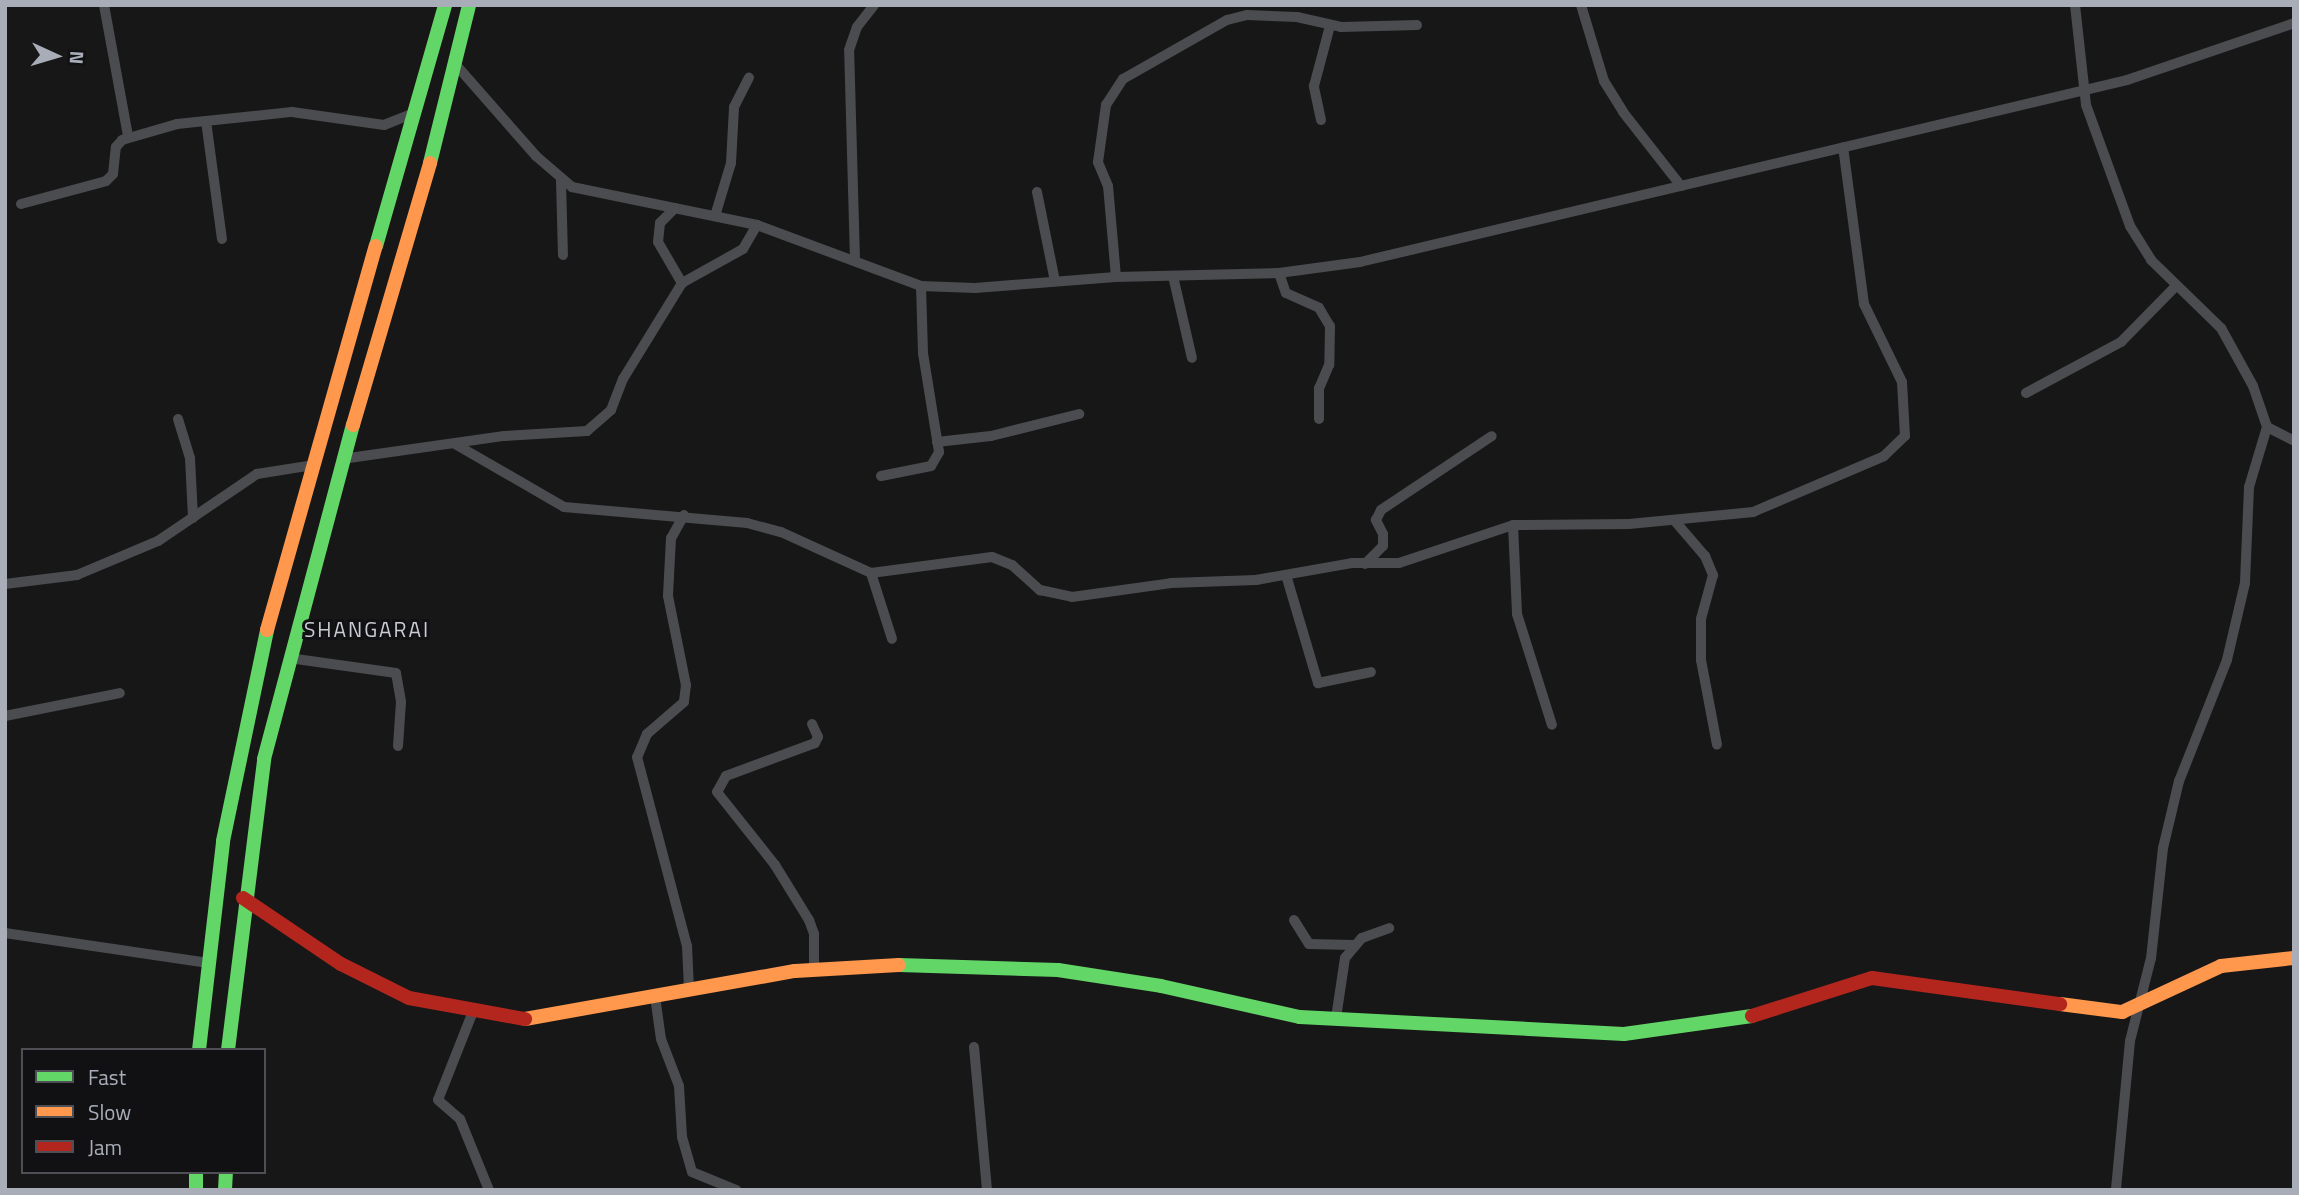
<!DOCTYPE html>
<html>
<head>
<meta charset="utf-8">
<style>
	body { margin:0 }
	#map { position:relative; width:2299px; height:1195px; overflow:hidden; background:#171717; font-family:"Titillium Web",sans-serif }
	div>[style] { position:absolute }
	.street>* { height:10px; margin:-5px; padding:0 5px; transform-origin:5px; border-radius:5px; background:#4b4c50 }
	.fast>* { height:14px; margin:-7px; padding:0 7px; transform-origin:7px; border-radius:7px; background:#63d668 }
	.slow>* { height:14px; margin:-7px; padding:0 7px; transform-origin:7px; border-radius:7px; background:#ff974d }
	.jam>* { height:14px; margin:-7px; padding:0 7px; transform-origin:7px; border-radius:7px; background:#b3261e }
	span { translate:-50% -50%; white-space:nowrap; text-align:center; line-height:1.15; -webkit-text-stroke:6px #111113; paint-order:stroke }
	.quarter-label { font-size:21px; color:#c9ccd4; letter-spacing:2px }
	.frame { position:absolute; inset:0; border:7px solid #a8adb8; pointer-events:none }
	.legend { position:absolute; left:21px; top:1048px; width:245px; height:126px; box-sizing:border-box; background:#111113; border:2px solid #4d4f55; margin:0; padding:9px 12px; list-style:none; font-size:21px; color:#a8adb8 }
	.legend li { display:flex; align-items:center; gap:14px; height:35px }
	.legend b { width:35px; border:2px solid #4d4f55 }
	.north { position:absolute; left:21px; top:21px; width:70px; height:70px; -webkit-text-stroke:5px #111113; paint-order:stroke; rotate:94deg; font-size:19px; font-weight:700; line-height:28px; text-align:center; color:#a8adb8 }
	.north::after { content:''; display:block; margin:auto; width:24px; height:32px; background:#a8adb8; clip-path:polygon(50% 0,100% 100%,50% 72%,0 100%) }
</style>
</head>
<body>
<div id="map">
	<div class="street">
		<i style="left:104px;top:5px;width:133px;rotate:79.6deg"></i>
		<i style="left:1581px;top:5px;width:79px;rotate:73.2deg"></i>
		<i style="left:1604px;top:81px;width:36px;rotate:58deg"></i>
		<i style="left:1623px;top:112px;width:94px;rotate:51.9deg"></i>
		<i style="left:2075px;top:5px;width:101px;rotate:83.7deg"></i>
		<i style="left:2086px;top:105px;width:129px;rotate:70deg"></i>
		<i style="left:2130px;top:226px;width:40px;rotate:58deg"></i>
		<i style="left:2151px;top:260px;width:98px;rotate:44.2deg"></i>
		<i style="left:2221px;top:328px;width:66px;rotate:61.1deg"></i>
		<i style="left:2253px;top:386px;width:43px;rotate:71.1deg"></i>
		<i style="left:2267px;top:427px;width:63px;rotate:106.7deg"></i>
		<i style="left:2249px;top:487px;width:96px;rotate:92.4deg"></i>
		<i style="left:2245px;top:583px;width:79px;rotate:103.2deg"></i>
		<i style="left:2227px;top:660px;width:130px;rotate:111.6deg"></i>
		<i style="left:2179px;top:781px;width:69px;rotate:103.4deg"></i>
		<i style="left:2163px;top:848px;width:111px;rotate:96.2deg"></i>
		<i style="left:2151px;top:958px;width:86px;rotate:104.2deg"></i>
		<i style="left:2130px;top:1041px;width:150px;rotate:95.4deg"></i>
		<i style="left:457px;top:66px;width:120px;rotate:48.7deg"></i>
		<i style="left:536px;top:156px;width:48px;rotate:40.7deg"></i>
		<i style="left:572px;top:187px;width:189px;rotate:11.6deg"></i>
		<i style="left:757px;top:225px;width:175px;rotate:20.4deg"></i>
		<i style="left:921px;top:286px;width:54px;rotate:2.1deg"></i>
		<i style="left:975px;top:288px;width:141px;rotate:-4.5deg"></i>
		<i style="left:1116px;top:277px;width:163px;rotate:-1.4deg"></i>
		<i style="left:1279px;top:273px;width:82px;rotate:-7.7deg"></i>
		<i style="left:1360px;top:262px;width:788px;rotate:-13.35deg"></i>
		<i style="left:2127px;top:80px;width:176px;rotate:-18.8deg"></i>
		<i style="left:1321px;top:120px;width:35px;rotate:-102deg"></i>
		<i style="left:1314px;top:86px;width:62px;rotate:-75.1deg"></i>
		<i style="left:206px;top:121px;width:119px;rotate:82.3deg"></i>
		<i style="left:561px;top:180px;width:75px;rotate:88.5deg"></i>
		<i style="left:1037px;top:192px;width:91px;rotate:78.6deg"></i>
		<i style="left:21px;top:204px;width:88px;rotate:-15.1deg"></i>
		<i style="left:106px;top:181px;width:10px;rotate:-45deg"></i>
		<i style="left:113px;top:174px;width:27px;rotate:-84deg"></i>
		<i style="left:116px;top:147px;width:9px;rotate:-49deg"></i>
		<i style="left:122px;top:140px;width:57px;rotate:-16.2deg"></i>
		<i style="left:177px;top:124px;width:116px;rotate:-6deg"></i>
		<i style="left:292px;top:112px;width:93px;rotate:8deg"></i>
		<i style="left:384px;top:125px;width:32px;rotate:-22deg"></i>
		<i style="left:675px;top:208px;width:21px;rotate:135deg"></i>
		<i style="left:660px;top:223px;width:19px;rotate:96deg"></i>
		<i style="left:658px;top:242px;width:48px;rotate:59.7deg"></i>
		<i style="left:715px;top:216px;width:55px;rotate:-73.2deg"></i>
		<i style="left:731px;top:163px;width:56px;rotate:-86.9deg"></i>
		<i style="left:734px;top:107px;width:33px;rotate:-63deg"></i>
		<i style="left:855px;top:260px;width:210px;rotate:-91.6deg"></i>
		<i style="left:849px;top:50px;width:24px;rotate:-71deg"></i>
		<i style="left:857px;top:27px;width:28px;rotate:-52deg"></i>
		<i style="left:1279px;top:273px;width:21px;rotate:71deg"></i>
		<i style="left:1286px;top:293px;width:36px;rotate:24deg"></i>
		<i style="left:1319px;top:308px;width:21px;rotate:59deg"></i>
		<i style="left:1330px;top:326px;width:39px;rotate:91deg"></i>
		<i style="left:1329px;top:365px;width:25px;rotate:113deg"></i>
		<i style="left:1319px;top:388px;width:31px;rotate:90deg"></i>
		<i style="left:1173px;top:276px;width:84px;rotate:77deg"></i>
		<i style="left:1116px;top:277px;width:91px;rotate:-95deg"></i>
		<i style="left:1108px;top:186px;width:26px;rotate:-113deg"></i>
		<i style="left:1098px;top:162px;width:58px;rotate:-82deg"></i>
		<i style="left:1106px;top:105px;width:31px;rotate:-57deg"></i>
		<i style="left:1123px;top:79px;width:120px;rotate:-29.6deg"></i>
		<i style="left:1227px;top:20px;width:21px;rotate:-14deg"></i>
		<i style="left:1247px;top:15px;width:50px;rotate:2.3deg"></i>
		<i style="left:1297px;top:17px;width:45px;rotate:12.8deg"></i>
		<i style="left:1341px;top:27px;width:76px;rotate:-1.5deg"></i>
		<i style="left:2026px;top:393px;width:108px;rotate:-28.2deg"></i>
		<i style="left:2121px;top:342px;width:78px;rotate:-45.5deg"></i>
		<i style="left:178px;top:419px;width:41px;rotate:72.9deg"></i>
		<i style="left:190px;top:458px;width:60px;rotate:87.1deg"></i>
		<i style="left:2267px;top:427px;width:30px;rotate:27deg"></i>
		<i style="left:937px;top:442px;width:54px;rotate:-6.3deg"></i>
		<i style="left:991px;top:436px;width:91px;rotate:-14deg"></i>
		<i style="left:455px;top:444px;width:126px;rotate:30deg"></i>
		<i style="left:564px;top:507px;width:184px;rotate:5deg"></i>
		<i style="left:747px;top:523px;width:35px;rotate:15deg"></i>
		<i style="left:781px;top:532px;width:99px;rotate:24.5deg"></i>
		<i style="left:871px;top:573px;width:122px;rotate:-7.5deg"></i>
		<i style="left:992px;top:557px;width:22px;rotate:22deg"></i>
		<i style="left:1012px;top:565px;width:38px;rotate:42deg"></i>
		<i style="left:1040px;top:590px;width:33px;rotate:12deg"></i>
		<i style="left:1072px;top:597px;width:100px;rotate:-8deg"></i>
		<i style="left:1171px;top:583px;width:85px;rotate:-2deg"></i>
		<i style="left:1256px;top:580px;width:97px;rotate:-10deg"></i>
		<i style="left:1352px;top:563px;width:47px"></i>
		<i style="left:1399px;top:563px;width:120px;rotate:-18.4deg"></i>
		<i style="left:1513px;top:525px;width:116px;rotate:-0.5deg"></i>
		<i style="left:1629px;top:524px;width:125px;rotate:-5.5deg"></i>
		<i style="left:1753px;top:512px;width:142px;rotate:-23.1deg"></i>
		<i style="left:1884px;top:456px;width:29px;rotate:-44deg"></i>
		<i style="left:1905px;top:436px;width:54px;rotate:-93.2deg"></i>
		<i style="left:1902px;top:382px;width:87px;rotate:-116deg"></i>
		<i style="left:1864px;top:304px;width:158px;rotate:-97.6deg"></i>
		<i style="left:342px;top:459px;width:164px;rotate:-8.1deg"></i>
		<i style="left:504px;top:436px;width:83px;rotate:-3.4deg"></i>
		<i style="left:587px;top:431px;width:32px;rotate:-41deg"></i>
		<i style="left:611px;top:410px;width:33px;rotate:-69deg"></i>
		<i style="left:623px;top:379px;width:113px;rotate:-58.4deg"></i>
		<i style="left:682px;top:283px;width:70px;rotate:-29.1deg"></i>
		<i style="left:743px;top:249px;width:28px;rotate:-60deg"></i>
		<i style="left:881px;top:476px;width:51px;rotate:-11.3deg"></i>
		<i style="left:931px;top:466px;width:16px;rotate:-60deg"></i>
		<i style="left:939px;top:452px;width:100px;rotate:-99.2deg"></i>
		<i style="left:923px;top:353px;width:67px;rotate:-91.7deg"></i>
		<i style="left:684px;top:515px;width:26px;rotate:119deg"></i>
		<i style="left:671px;top:538px;width:58px;rotate:93deg"></i>
		<i style="left:668px;top:596px;width:91px;rotate:78.6deg"></i>
		<i style="left:686px;top:685px;width:17px;rotate:97deg"></i>
		<i style="left:684px;top:702px;width:49px;rotate:139.1deg"></i>
		<i style="left:647px;top:734px;width:25px;rotate:113deg"></i>
		<i style="left:637px;top:757px;width:196px;rotate:75.2deg"></i>
		<i style="left:687px;top:946px;width:43px;rotate:87.3deg"></i>
		<i style="left:1674px;top:520px;width:48px;rotate:49.3deg"></i>
		<i style="left:1705px;top:556px;width:21px;rotate:67deg"></i>
		<i style="left:1713px;top:575px;width:46px;rotate:105.3deg"></i>
		<i style="left:1701px;top:619px;width:41px;rotate:90deg"></i>
		<i style="left:1701px;top:660px;width:86px;rotate:79.3deg"></i>
		<i style="left:1513px;top:525px;width:89px;rotate:87.4deg"></i>
		<i style="left:1517px;top:614px;width:116px;rotate:72.5deg"></i>
		<i style="left:1365px;top:564px;width:25px;rotate:-45deg"></i>
		<i style="left:1383px;top:546px;width:12px;rotate:-90deg"></i>
		<i style="left:1383px;top:534px;width:16px;rotate:-117deg"></i>
		<i style="left:1376px;top:520px;width:11px;rotate:-63deg"></i>
		<i style="left:1381px;top:510px;width:133px;rotate:-33.7deg"></i>
		<i style="left:871px;top:573px;width:69px;rotate:72.3deg"></i>
		<i style="left:1286px;top:575px;width:113px;rotate:73.5deg"></i>
		<i style="left:1318px;top:683px;width:54px;rotate:-11.7deg"></i>
		<i style="left:5px;top:584px;width:73px;rotate:-7.1deg"></i>
		<i style="left:77px;top:575px;width:88px;rotate:-22.8deg"></i>
		<i style="left:158px;top:541px;width:120px;rotate:-34.1deg"></i>
		<i style="left:257px;top:474px;width:58px;rotate:-9deg"></i>
		<i style="left:289px;top:658px;width:108px;rotate:8deg"></i>
		<i style="left:396px;top:673px;width:29px;rotate:80deg"></i>
		<i style="left:401px;top:702px;width:44px;rotate:93.9deg"></i>
		<i style="left:5px;top:716px;width:117px;rotate:-11.3deg"></i>
		<i style="left:812px;top:724px;width:14px;rotate:65deg"></i>
		<i style="left:818px;top:737px;width:7px;rotate:117deg"></i>
		<i style="left:815px;top:743px;width:95px;rotate:159.7deg"></i>
		<i style="left:726px;top:776px;width:18px;rotate:119deg"></i>
		<i style="left:717px;top:792px;width:93px;rotate:51.5deg"></i>
		<i style="left:775px;top:865px;width:65px;rotate:58.3deg"></i>
		<i style="left:809px;top:920px;width:15px;rotate:70deg"></i>
		<i style="left:814px;top:934px;width:35px;rotate:90deg"></i>
		<i style="left:1294px;top:920px;width:28px;rotate:58deg"></i>
		<i style="left:1309px;top:944px;width:44px;rotate:1.3deg"></i>
		<i style="left:5px;top:933px;width:204px;rotate:8.4deg"></i>
		<i style="left:655px;top:996px;width:43px;rotate:82.1deg"></i>
		<i style="left:661px;top:1039px;width:50px;rotate:69deg"></i>
		<i style="left:679px;top:1086px;width:51px;rotate:86.6deg"></i>
		<i style="left:682px;top:1137px;width:36px;rotate:74deg"></i>
		<i style="left:692px;top:1172px;width:48px;rotate:22.2deg"></i>
		<i style="left:472px;top:1014px;width:92px;rotate:111.6deg"></i>
		<i style="left:438px;top:1100px;width:29px;rotate:41deg"></i>
		<i style="left:460px;top:1119px;width:77px;rotate:67.8deg"></i>
		<i style="left:1336px;top:1018px;width:61px;rotate:-81.5deg"></i>
		<i style="left:1345px;top:958px;width:26px;rotate:-50deg"></i>
		<i style="left:1362px;top:938px;width:29px;rotate:-20deg"></i>
		<i style="left:974px;top:1047px;width:144px;rotate:84.8deg"></i>
	</div>
	<div class="fast">
		<i style="left:430px;top:163px;width:163px;rotate:-76.1deg"></i>
		<i style="left:376px;top:246px;width:251px;rotate:-74deg"></i>
		<i style="left:899px;top:965px;width:159px;rotate:1.8deg"></i>
		<i style="left:1058px;top:970px;width:104px;rotate:8.8deg"></i>
		<i style="left:1161px;top:986px;width:142px;rotate:12.6deg"></i>
		<i style="left:1300px;top:1017px;width:324px;rotate:3deg"></i>
		<i style="left:1624px;top:1034px;width:129px;rotate:-8deg"></i>
		<i style="left:199px;top:1050px;width:210px;rotate:-83.4deg"></i>
		<i style="left:223px;top:841px;width:216px;rotate:-78.2deg"></i>
		<i style="left:228px;top:1050px;width:293px;rotate:-82.9deg"></i>
		<i style="left:264px;top:759px;width:346px;rotate:-75.1deg"></i>
		<i style="left:196px;top:1172px;width:18px;rotate:90deg"></i>
		<i style="left:225px;top:1190px;width:18px;rotate:-87deg"></i>
	</div>
	<div class="slow">
		<i style="left:353px;top:425px;width:273px;rotate:-73.6deg"></i>
		<i style="left:267px;top:630px;width:399px;rotate:-74.2deg"></i>
		<i style="left:2060px;top:1004px;width:63px;rotate:7.4deg"></i>
		<i style="left:2122px;top:1012px;width:109px;rotate:-24.9deg"></i>
		<i style="left:2221px;top:966px;width:73px;rotate:-6.3deg"></i>
		<i style="left:525px;top:1019px;width:274px;rotate:-10.1deg"></i>
		<i style="left:795px;top:971px;width:104px;rotate:-3.3deg"></i>
	</div>
	<div class="jam">
		<i style="left:243px;top:898px;width:118px;rotate:34deg"></i>
		<i style="left:341px;top:964px;width:76px;rotate:26.6deg"></i>
		<i style="left:409px;top:998px;width:118px;rotate:10.3deg"></i>
		<i style="left:1752px;top:1016px;width:126px;rotate:-17.6deg"></i>
		<i style="left:1872px;top:978px;width:190px;rotate:7.9deg"></i>
	</div>
	<div class="quarter-label">
		<span style="left:367px;top:629px">SHANGARAI</span>
	</div>
	<div class="frame"></div>
	<ul class="legend">
	<li><b style="height:9px;background:#63d668"></b>Fast</li>
	<li><b style="height:9px;background:#ff974d"></b>Slow</li>
	<li><b style="height:9px;background:#b3261e"></b>Jam</li>
	</ul>
	<div class="north">N</div>
</div>
</body>
</html>
